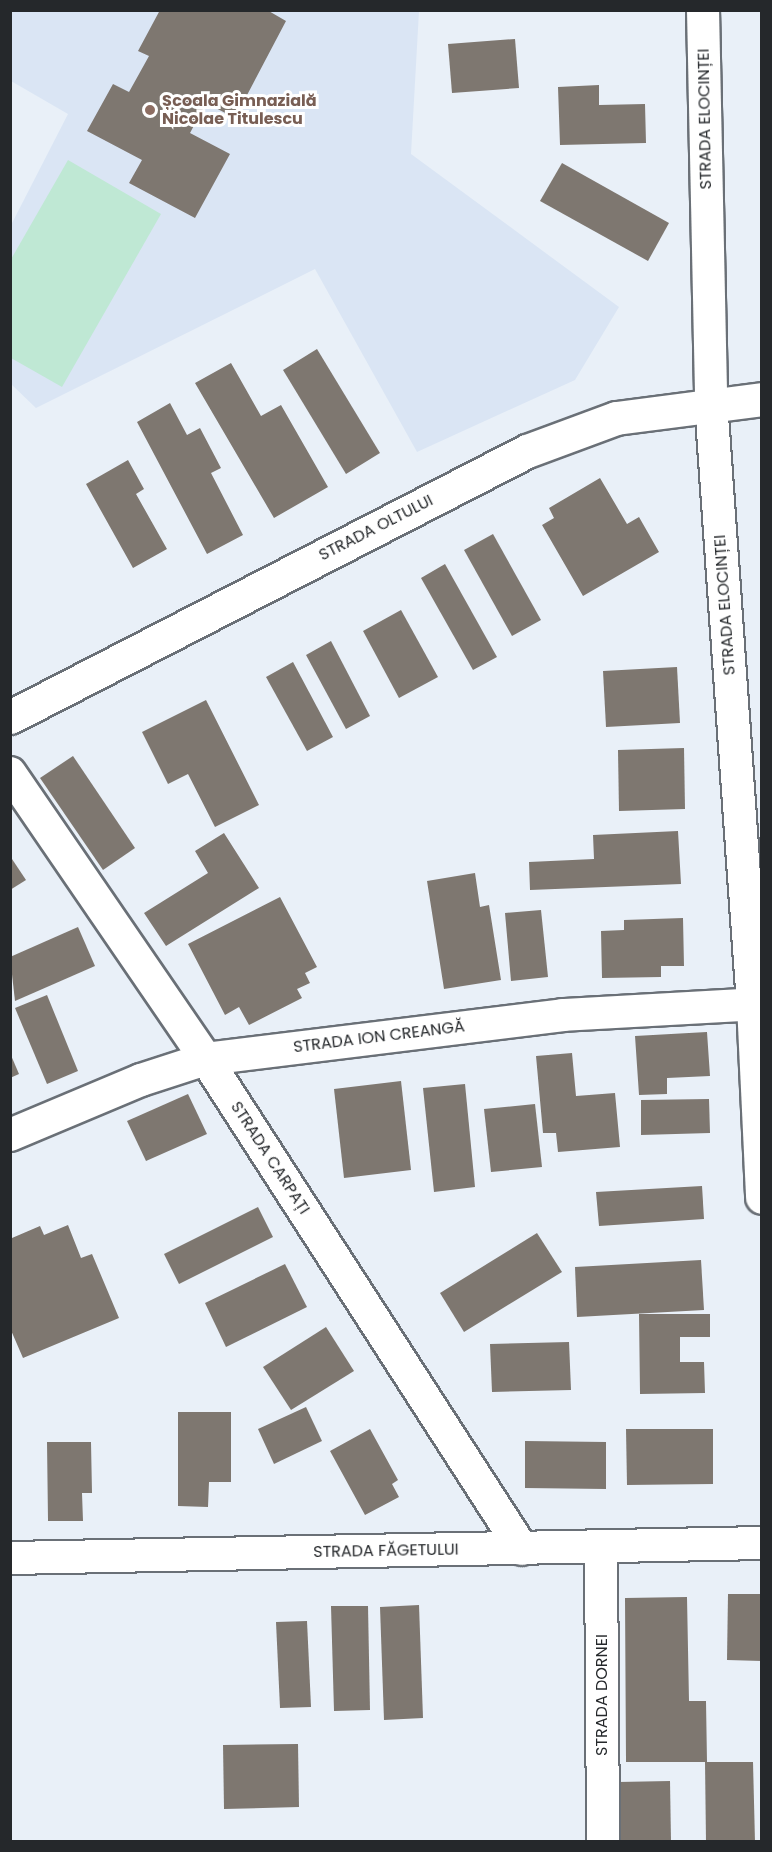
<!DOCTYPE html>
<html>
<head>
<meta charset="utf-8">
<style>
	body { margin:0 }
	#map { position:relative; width:772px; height:1852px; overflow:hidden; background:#e9f0f8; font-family:Poppins,sans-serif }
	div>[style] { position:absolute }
	.built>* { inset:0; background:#dae5f4 }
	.green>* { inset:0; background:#bfe8d4 }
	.building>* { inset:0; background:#7e7770 }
	.roads { filter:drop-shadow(2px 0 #6a7077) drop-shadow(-2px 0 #6a7077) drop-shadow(0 2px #6a7077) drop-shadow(0 -2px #6a7077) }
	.minor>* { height:32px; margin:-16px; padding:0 16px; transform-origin:16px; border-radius:16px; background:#fff }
	.secondary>* { height:33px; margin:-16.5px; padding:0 16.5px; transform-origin:16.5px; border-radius:16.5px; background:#fff }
	.dots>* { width:16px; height:16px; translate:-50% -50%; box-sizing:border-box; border:3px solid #fff; border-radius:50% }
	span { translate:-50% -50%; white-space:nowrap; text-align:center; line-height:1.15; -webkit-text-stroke:6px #fff; paint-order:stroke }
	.education-label { font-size:16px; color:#785e54; font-weight:700 }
	.left { translate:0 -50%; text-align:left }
	.street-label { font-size:16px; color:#25282b }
	.frame { position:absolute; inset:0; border:12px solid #25282b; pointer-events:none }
</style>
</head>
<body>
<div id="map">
	<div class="built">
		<i style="clip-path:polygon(11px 11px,419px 11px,411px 154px,619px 307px,575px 380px,417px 452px,315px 269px,36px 408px,11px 384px,10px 227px,68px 114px,11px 81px)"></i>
	</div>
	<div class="green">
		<i style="clip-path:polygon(68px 160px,161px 214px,62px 387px,11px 358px,10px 261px)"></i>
	</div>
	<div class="building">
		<i style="clip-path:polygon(160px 10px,267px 10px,286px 21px,235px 118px,206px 103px,190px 133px,230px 154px,195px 218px,129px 183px,142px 160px,87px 131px,113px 84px,129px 92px,149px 56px,138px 51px)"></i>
		<i style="clip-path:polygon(515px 39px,519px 88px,452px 93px,448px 44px)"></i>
		<i style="clip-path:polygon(599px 85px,599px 105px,645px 104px,646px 143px,560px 145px,558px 87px)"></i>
		<i style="clip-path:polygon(562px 163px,669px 223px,648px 261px,540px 201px)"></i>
		<i style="clip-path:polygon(317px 349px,380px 453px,346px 474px,283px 370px)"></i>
		<i style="clip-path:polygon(231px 363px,261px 416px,281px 405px,328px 487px,274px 518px,195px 383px)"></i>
		<i style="clip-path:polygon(170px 403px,187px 435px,200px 428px,221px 468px,211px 473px,243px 535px,207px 554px,137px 422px)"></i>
		<i style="clip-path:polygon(128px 460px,144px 489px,136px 494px,167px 549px,133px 568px,86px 484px)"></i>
		<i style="clip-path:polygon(600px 478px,627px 524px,639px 517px,659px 552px,583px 596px,542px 525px,554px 518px,549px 508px)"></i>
		<i style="clip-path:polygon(493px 534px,541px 620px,512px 636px,464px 550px)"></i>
		<i style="clip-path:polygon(445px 564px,497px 657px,473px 670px,421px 578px)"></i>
		<i style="clip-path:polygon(401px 610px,438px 677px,399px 698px,363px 631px)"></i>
		<i style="clip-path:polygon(331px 641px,370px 716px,346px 729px,306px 655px)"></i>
		<i style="clip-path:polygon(293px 662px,333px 737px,307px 751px,266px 677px)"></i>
		<i style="clip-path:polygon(677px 667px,680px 723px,606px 727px,603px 671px)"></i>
		<i style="clip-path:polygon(206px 700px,259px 805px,215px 827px,188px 774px,168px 784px,142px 732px)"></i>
		<i style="clip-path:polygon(684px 748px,685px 809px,619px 811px,618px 750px)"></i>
		<i style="clip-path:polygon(73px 756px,135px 848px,103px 870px,40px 778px)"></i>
		<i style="clip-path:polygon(678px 831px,681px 884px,530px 890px,529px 862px,594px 859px,593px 835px)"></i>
		<i style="clip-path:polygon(224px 833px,259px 888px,166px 946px,144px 913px,208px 873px,195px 851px)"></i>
		<i style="clip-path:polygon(10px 856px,26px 880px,10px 890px)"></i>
		<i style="clip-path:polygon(475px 873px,480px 907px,489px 905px,501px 980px,444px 989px,427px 881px)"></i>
		<i style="clip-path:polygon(280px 897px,317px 967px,305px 973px,310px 983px,297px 989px,302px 998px,249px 1025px,239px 1007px,225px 1015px,188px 944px)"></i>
		<i style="clip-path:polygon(541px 910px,548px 977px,511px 981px,505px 913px)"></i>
		<i style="clip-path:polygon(683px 918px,684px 966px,661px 966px,661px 977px,602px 978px,601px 931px,624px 930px,624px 920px)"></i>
		<i style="clip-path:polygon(78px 927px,95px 966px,15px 1001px,10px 957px)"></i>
		<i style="clip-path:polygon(47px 995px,78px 1071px,47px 1084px,15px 1008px)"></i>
		<i style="clip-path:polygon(707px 1032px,710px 1076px,667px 1078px,667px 1094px,639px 1095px,635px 1036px)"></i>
		<i style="clip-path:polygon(10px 1053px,19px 1074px,10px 1078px)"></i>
		<i style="clip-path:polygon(572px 1053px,576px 1096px,615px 1093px,620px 1147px,558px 1152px,556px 1133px,543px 1133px,536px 1056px)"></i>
		<i style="clip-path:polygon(401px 1081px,411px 1170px,344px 1178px,334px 1089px)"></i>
		<i style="clip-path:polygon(465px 1084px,475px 1187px,434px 1192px,423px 1088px)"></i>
		<i style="clip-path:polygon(188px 1094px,207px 1134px,146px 1161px,127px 1121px)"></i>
		<i style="clip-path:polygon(709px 1099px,710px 1133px,641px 1135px,641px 1100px)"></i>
		<i style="clip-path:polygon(535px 1104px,542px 1167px,491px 1172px,484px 1109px)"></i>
		<i style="clip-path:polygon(702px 1186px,704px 1219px,599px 1226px,596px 1192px)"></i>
		<i style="clip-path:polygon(258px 1207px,273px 1237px,179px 1284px,164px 1254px)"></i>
		<i style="clip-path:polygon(68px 1225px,81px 1258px,92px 1254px,119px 1318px,23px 1358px,10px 1328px,12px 1238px,40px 1226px,44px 1235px)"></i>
		<i style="clip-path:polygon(537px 1233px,562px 1272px,464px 1332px,440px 1293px)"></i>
		<i style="clip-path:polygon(701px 1260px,704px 1310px,577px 1317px,575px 1267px)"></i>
		<i style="clip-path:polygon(285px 1264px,307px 1307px,226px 1347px,205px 1303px)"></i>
		<i style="clip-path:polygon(639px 1314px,710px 1314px,710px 1337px,680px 1337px,680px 1362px,704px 1362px,705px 1393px,640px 1394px)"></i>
		<i style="clip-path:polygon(326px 1327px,354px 1371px,291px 1410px,263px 1367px)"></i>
		<i style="clip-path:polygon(569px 1342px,571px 1390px,492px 1392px,490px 1344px)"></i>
		<i style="clip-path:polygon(306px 1407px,322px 1441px,274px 1464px,258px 1429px)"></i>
		<i style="clip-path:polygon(178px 1412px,231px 1412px,231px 1482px,209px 1482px,208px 1507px,178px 1506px)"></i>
		<i style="clip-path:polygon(370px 1429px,398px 1480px,392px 1484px,399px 1497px,365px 1515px,330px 1451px)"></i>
		<i style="clip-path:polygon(626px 1429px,713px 1429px,713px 1484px,627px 1485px)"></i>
		<i style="clip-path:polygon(525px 1441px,606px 1442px,606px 1489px,525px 1488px)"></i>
		<i style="clip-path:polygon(47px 1442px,91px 1442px,92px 1493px,82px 1493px,83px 1521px,48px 1521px)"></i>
		<i style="clip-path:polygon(728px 1594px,762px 1594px,762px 1661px,727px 1660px)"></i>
		<i style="clip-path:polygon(687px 1597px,689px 1701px,706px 1701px,707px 1762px,626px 1762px,625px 1598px)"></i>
		<i style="clip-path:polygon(419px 1605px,423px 1718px,384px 1720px,380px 1607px)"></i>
		<i style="clip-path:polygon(331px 1606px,368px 1606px,370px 1710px,334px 1711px)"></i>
		<i style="clip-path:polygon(307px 1621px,311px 1707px,280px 1708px,276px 1622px)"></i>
		<i style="clip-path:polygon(298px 1744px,299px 1807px,224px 1809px,223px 1745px)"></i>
		<i style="clip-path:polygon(705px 1762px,753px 1762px,755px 1842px,706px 1842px)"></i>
		<i style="clip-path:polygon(670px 1781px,671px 1842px,619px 1842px,618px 1782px)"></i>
	</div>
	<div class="roads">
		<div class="minor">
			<i style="left:703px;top:10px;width:392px;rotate:88.8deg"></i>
			<i style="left:711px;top:402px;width:603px;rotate:86.01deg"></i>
			<i style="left:753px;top:1004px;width:194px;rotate:87.3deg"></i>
			<i style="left:10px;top:773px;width:347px;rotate:55.6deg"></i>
			<i style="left:206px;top:1059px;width:583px;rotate:57.18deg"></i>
			<i style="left:10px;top:1135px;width:142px;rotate:-22.8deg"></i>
			<i style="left:141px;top:1080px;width:68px;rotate:-17.9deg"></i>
			<i style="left:206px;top:1059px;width:360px;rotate:-7deg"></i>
			<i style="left:563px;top:1015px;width:199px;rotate:-3.2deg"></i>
			<i style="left:601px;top:1549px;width:293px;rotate:89.6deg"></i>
			<i style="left:10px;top:1558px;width:752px;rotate:-1.14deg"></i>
		</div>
		<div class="secondary">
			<i style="left:10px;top:717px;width:581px;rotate:-27.23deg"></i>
			<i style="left:527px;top:451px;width:95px;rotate:-20.3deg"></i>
			<i style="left:616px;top:418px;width:147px;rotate:-7.4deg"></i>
		</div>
	</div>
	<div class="dots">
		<i style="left:150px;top:110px;background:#8d6e63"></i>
	</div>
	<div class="education-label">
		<span class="left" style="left:162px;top:110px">Școala Gimnazială<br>Nicolae Titulescu</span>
	</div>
	<div class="street-label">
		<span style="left:705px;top:119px;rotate:-91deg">STRADA ELOCINȚEI</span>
		<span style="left:376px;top:528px;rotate:-27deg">STRADA OLTULUI</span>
		<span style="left:725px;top:605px;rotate:-94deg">STRADA ELOCINȚEI</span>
		<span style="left:379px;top:1037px;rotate:-7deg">STRADA ION CREANGĂ</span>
		<span style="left:270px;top:1158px;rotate:57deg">STRADA CARPAȚI</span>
		<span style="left:386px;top:1551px;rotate:-1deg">STRADA FĂGETULUI</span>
		<span style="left:602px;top:1695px;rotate:-90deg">STRADA DORNEI</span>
	</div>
	<div class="frame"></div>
</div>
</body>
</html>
